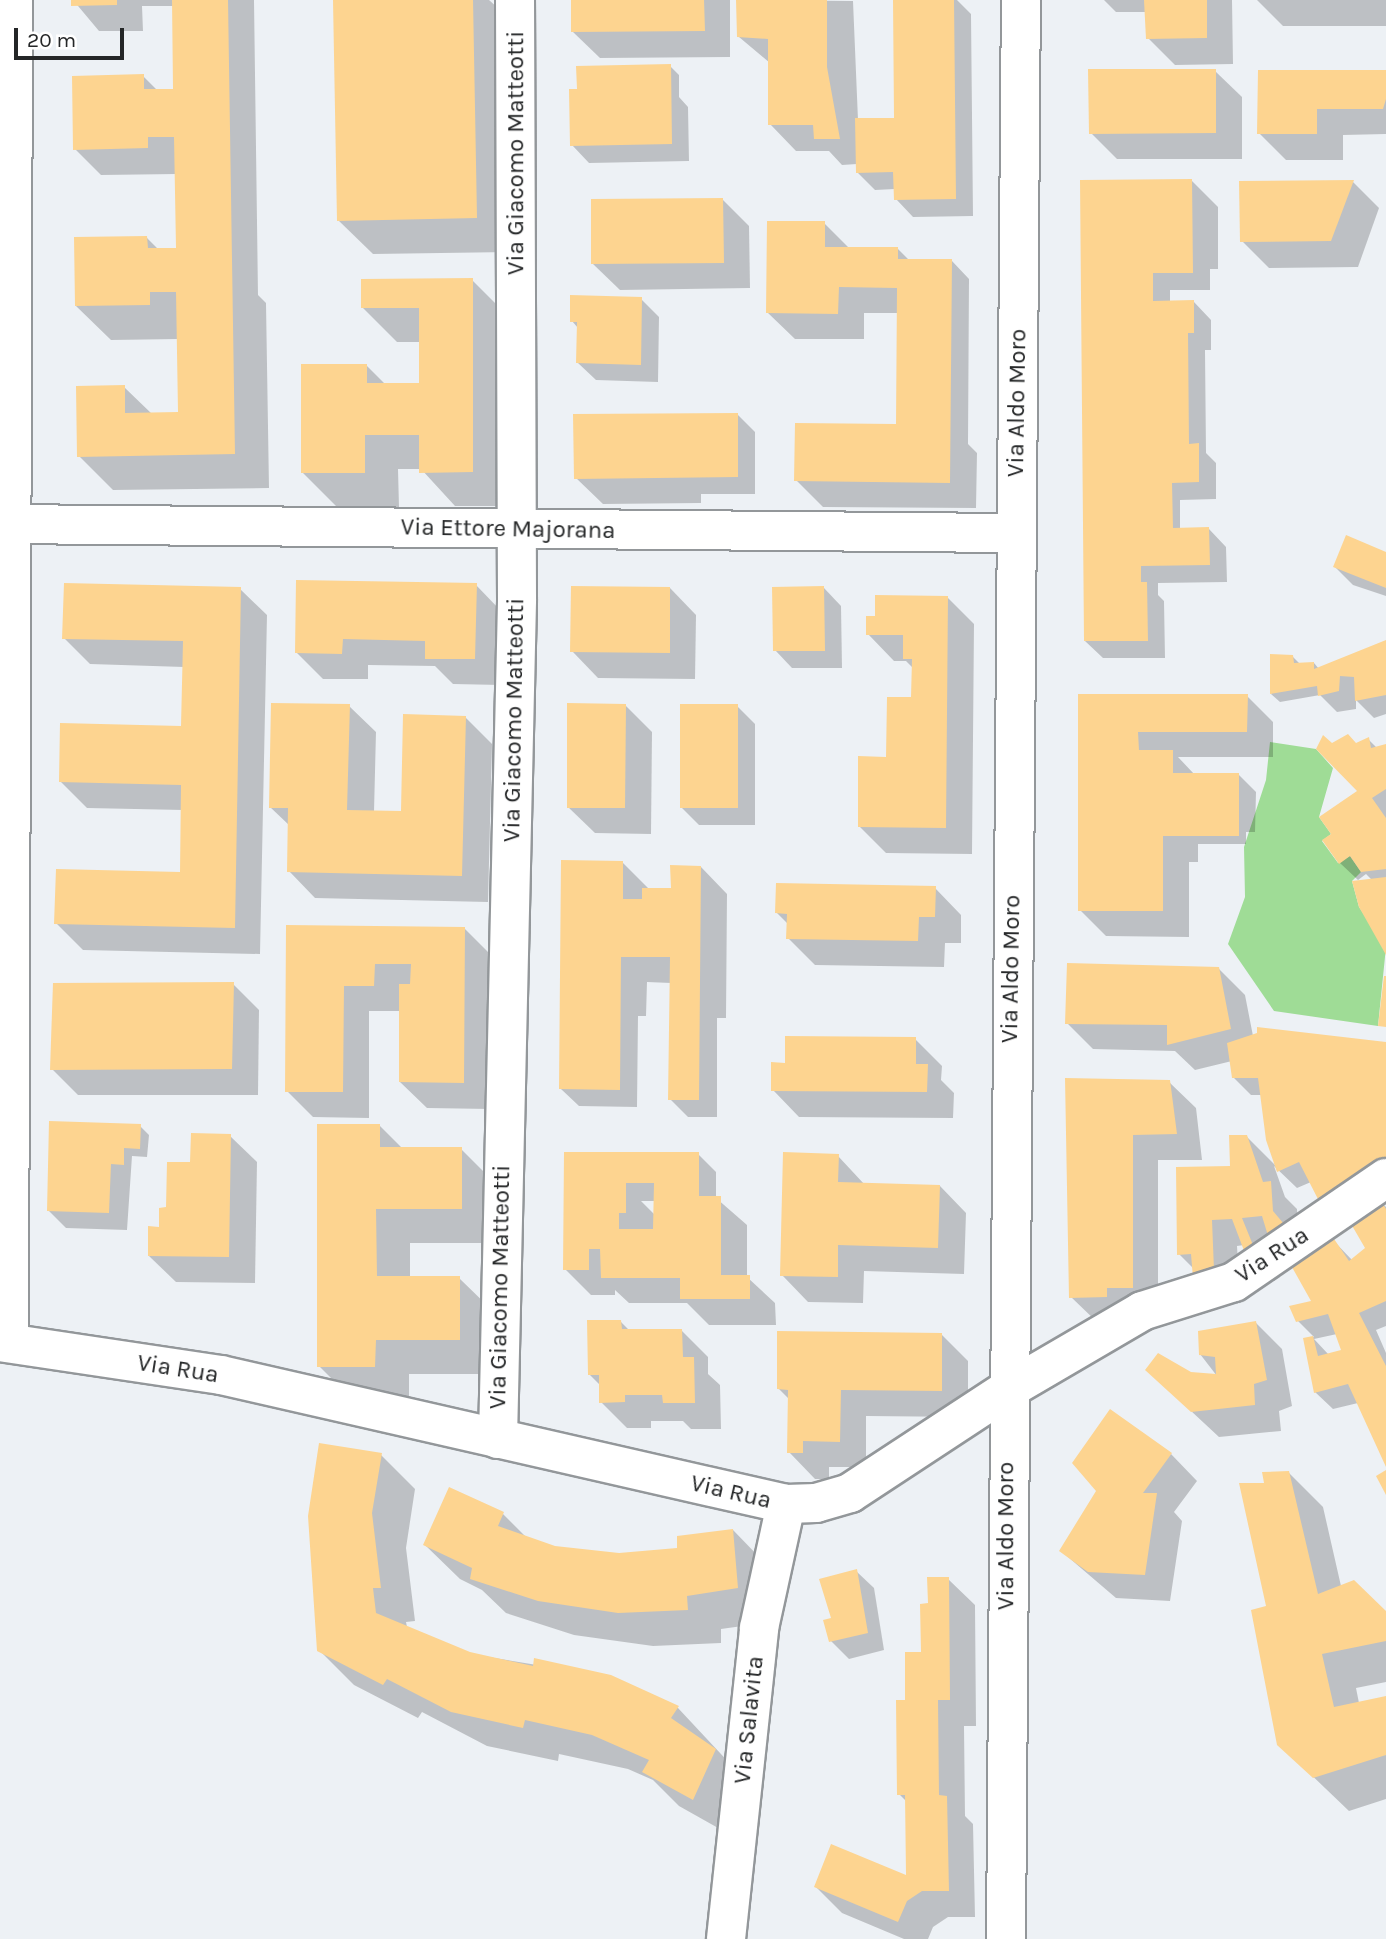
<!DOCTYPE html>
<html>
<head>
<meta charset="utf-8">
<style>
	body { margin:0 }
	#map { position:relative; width:1386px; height:1939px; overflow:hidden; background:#edf1f5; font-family:Karla,sans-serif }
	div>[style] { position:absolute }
	.green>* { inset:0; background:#9fdc96 }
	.shadow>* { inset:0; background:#0003 }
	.building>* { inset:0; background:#fdd490 }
	.roads { filter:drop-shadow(2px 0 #93979a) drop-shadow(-2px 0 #93979a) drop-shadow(0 2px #93979a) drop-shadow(0 -2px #93979a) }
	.minor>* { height:38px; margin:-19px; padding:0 19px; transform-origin:19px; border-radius:19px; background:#fff }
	span { translate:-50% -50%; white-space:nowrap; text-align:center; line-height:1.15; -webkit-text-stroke:5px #fff; paint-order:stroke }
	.street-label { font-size:24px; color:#242627 }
	.scale { position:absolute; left:14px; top:28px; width:110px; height:32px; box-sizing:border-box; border:4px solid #242627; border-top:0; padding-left:9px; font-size:21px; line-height:24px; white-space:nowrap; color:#242627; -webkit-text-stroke:5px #fff; paint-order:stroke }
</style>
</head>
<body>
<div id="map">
	<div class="green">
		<i style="clip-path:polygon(1270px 742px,1316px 749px,1333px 768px,1319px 817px,1331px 834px,1322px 841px,1338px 863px,1350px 856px,1361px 872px,1352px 881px,1359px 907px,1386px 947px,1378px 1026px,1274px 1011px,1228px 944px,1245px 897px,1244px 847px,1266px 780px)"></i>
	</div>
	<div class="shadow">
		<i style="clip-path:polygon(73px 0,254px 0,258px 295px,266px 303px,269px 488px,113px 490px,79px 456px,124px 387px,152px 414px,180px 414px,179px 339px,111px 340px,76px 306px,147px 238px,159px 250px,177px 250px,177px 174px,101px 175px,75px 149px,143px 76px,158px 91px,175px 91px,174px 6px,142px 6px,143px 31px,99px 31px)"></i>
		<i style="clip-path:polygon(334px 0,489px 0,499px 9px,511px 252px,373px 254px,338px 220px)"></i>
		<i style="clip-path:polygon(573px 0,730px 0,730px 57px,600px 58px,573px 32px)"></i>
		<i style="clip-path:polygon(738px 0,853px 1px,858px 120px,895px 119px,895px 0,957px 0,971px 14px,973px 216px,913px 217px,896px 199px,895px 189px,875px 190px,857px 172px,857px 164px,842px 165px,829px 151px,796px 151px,770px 124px,770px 63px,739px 37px)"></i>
		<i style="clip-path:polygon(1104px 0,1232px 0,1233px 64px,1175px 65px,1148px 38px,1147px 12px,1116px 12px)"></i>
		<i style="clip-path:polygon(1257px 0,1386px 0,1386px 26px,1283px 26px)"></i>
		<i style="clip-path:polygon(670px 66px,679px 75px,679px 97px,688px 107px,689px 161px,589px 163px,572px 145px,578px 90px)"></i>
		<i style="clip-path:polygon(1215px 71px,1242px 97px,1242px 159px,1117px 159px,1091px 133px)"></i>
		<i style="clip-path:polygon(1386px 71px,1386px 134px,1343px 135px,1343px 160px,1286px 160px,1259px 133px)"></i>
		<i style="clip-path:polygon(1192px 181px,1218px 207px,1218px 269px,1210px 269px,1210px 290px,1170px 290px,1170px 302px,1194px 302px,1211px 320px,1211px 350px,1205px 350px,1206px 453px,1216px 463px,1216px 499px,1180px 500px,1180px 529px,1209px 529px,1226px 547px,1227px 582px,1158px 583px,1158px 595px,1164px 601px,1165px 658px,1103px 658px,1085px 641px,1082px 182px)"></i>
		<i style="clip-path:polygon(1353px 182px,1379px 208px,1358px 267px,1269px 268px,1242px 241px)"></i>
		<i style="clip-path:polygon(723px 200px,749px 226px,750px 288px,620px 290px,593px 264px)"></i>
		<i style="clip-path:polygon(824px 223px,850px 249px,898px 249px,909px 260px,952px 261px,969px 279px,968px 444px,977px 453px,976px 508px,823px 507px,796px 480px,898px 426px,899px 313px,864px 313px,864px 339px,795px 339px,768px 313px)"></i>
		<i style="clip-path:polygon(472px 280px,506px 314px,507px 506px,455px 506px,421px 469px,398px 469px,399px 507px,337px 507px,302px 472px,366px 365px,385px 384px,421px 384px,421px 342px,397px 342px,363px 308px)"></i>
		<i style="clip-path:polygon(641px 299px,659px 317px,658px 382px,596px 380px,578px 363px,578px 328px,572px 321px)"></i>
		<i style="clip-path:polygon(737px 414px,755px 432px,755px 494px,701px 494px,701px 503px,603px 504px,576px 478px)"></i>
		<i style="clip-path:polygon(1386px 554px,1386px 596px,1353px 585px,1335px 567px)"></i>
		<i style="clip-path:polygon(476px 585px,502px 612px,501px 685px,453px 684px,435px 666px,368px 665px,368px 679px,323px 679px,296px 652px)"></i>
		<i style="clip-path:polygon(670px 588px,696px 615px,695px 679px,598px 678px,572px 651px)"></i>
		<i style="clip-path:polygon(824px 588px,841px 606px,842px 668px,792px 668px,775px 650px)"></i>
		<i style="clip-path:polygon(240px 589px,267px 615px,260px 954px,83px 950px,56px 923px,182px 874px,183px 810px,87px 808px,60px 781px,183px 728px,184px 667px,90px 664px,64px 638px)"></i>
		<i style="clip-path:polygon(948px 598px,974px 624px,972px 854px,886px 853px,860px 827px,913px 699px,913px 668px,906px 661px,894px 661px,868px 634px)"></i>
		<i style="clip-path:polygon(1386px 642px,1386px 714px,1374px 718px,1356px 700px,1356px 709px,1337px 712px,1320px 695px,1280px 702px,1271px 694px,1292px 656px,1300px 664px,1314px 663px,1319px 669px)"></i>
		<i style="clip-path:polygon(1080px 696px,1247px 696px,1273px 722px,1273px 757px,1178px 757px,1195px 775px,1238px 774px,1256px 792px,1255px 832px,1246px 832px,1246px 844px,1198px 844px,1198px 862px,1189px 862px,1189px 937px,1106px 936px,1080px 910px)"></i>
		<i style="clip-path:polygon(625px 705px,652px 732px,651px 834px,595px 833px,568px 807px)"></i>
		<i style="clip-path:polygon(349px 706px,376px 732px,374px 812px,402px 812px,465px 717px,492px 744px,488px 902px,315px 898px,289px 871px,290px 826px,270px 807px)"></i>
		<i style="clip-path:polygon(737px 706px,755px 724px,755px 825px,699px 825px,681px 807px)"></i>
		<i style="clip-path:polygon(1368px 739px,1377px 748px,1386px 745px,1386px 945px,1372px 880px,1366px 874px,1358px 880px,1340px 863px,1334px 834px,1360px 791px,1331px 746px,1356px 745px)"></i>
		<i style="clip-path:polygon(622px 862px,649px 889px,672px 890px,701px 867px,727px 894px,726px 1018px,717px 1018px,717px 1117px,688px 1117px,670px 1099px,671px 983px,647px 982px,646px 1016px,638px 1016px,637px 1107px,579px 1106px,561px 1089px)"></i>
		<i style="clip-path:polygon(935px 888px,961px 915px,961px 943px,945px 943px,944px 967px,815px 965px,788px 938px,788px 924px,777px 913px)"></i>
		<i style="clip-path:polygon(288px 927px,464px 928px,491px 955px,490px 1109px,427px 1108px,400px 1082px,401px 1011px,369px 1011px,369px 1118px,313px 1117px,287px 1091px)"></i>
		<i style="clip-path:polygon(evenodd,1218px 968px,1245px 995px,1253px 1036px,1386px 1043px,1311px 1182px,1297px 1188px,1274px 1166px,1285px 1197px,1297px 1209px,1298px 1239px,1329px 1236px,1352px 1260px,1368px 1248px,1380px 1201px,1386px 1207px,1386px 1326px,1376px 1330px,1386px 1353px,1386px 1463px,1358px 1403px,1333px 1409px,1315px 1392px,1305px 1339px,1314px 1337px,1298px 1321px,1313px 1302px,1290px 1261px,1266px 1244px,1280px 1277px,1274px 1281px,1244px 1245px,1237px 1246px,1240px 1296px,1194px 1269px,1179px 1254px,1247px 1137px,1278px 1168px,1262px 1095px,1251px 1095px,1233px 1077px,1232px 1061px,1195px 1070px,1175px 1051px,1093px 1049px,1067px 1023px,1218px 968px,1337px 1334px,1343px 1351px,1329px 1355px,1314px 1339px,1337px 1334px)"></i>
		<i style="clip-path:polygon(233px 984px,259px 1010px,258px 1095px,78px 1095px,52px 1069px)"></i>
		<i style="clip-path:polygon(915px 1039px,942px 1066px,941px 1080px,954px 1093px,953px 1118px,799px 1117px,773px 1090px,787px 1064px)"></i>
		<i style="clip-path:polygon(1067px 1080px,1169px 1082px,1196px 1108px,1202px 1160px,1158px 1160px,1158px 1314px,1098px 1323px,1071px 1297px)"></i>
		<i style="clip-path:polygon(379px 1125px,403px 1149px,461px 1149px,496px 1184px,496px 1243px,410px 1243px,410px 1278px,459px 1278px,494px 1312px,494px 1374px,409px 1374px,409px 1401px,354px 1401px,319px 1366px)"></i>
		<i style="clip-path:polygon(140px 1126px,149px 1135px,147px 1157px,132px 1156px,127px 1230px,66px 1228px,48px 1210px)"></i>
		<i style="clip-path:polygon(230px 1136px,257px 1162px,255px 1283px,176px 1282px,149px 1256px,192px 1164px)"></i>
		<i style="clip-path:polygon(evenodd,565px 1154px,698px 1154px,716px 1172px,716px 1198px,747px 1225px,747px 1277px,775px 1303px,776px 1325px,709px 1325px,687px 1303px,629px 1303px,615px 1290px,615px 1295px,591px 1295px,565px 1269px,565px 1154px,641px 1201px,655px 1201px,655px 1215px,641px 1201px)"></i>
		<i style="clip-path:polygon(838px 1156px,865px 1185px,940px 1186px,966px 1213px,964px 1274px,864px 1271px,863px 1303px,808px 1302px,782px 1275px)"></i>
		<i style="clip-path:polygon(621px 1322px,630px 1331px,681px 1330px,708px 1357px,708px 1374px,720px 1385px,721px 1429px,691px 1429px,683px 1421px,651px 1421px,651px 1428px,627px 1428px,601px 1402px,601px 1386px,589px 1374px)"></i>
		<i style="clip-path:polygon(1256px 1323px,1282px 1349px,1292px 1406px,1279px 1411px,1281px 1431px,1219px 1437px,1147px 1370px,1217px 1376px,1200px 1354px)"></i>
		<i style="clip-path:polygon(942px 1335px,968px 1361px,968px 1417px,866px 1416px,866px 1467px,829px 1467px,829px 1479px,815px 1479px,789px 1452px,789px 1399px,779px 1389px)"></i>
		<i style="clip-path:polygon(1171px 1454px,1197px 1481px,1174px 1512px,1182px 1521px,1170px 1601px,1116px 1598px,1061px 1551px)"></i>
		<i style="clip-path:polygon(381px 1455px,415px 1489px,406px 1548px,415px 1621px,406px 1622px,407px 1627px,470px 1654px,610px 1677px,678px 1708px,749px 1784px,727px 1833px,679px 1806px,653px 1780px,628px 1769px,559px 1754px,558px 1761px,487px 1746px,422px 1712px,418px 1718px,354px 1685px,319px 1650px)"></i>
		<i style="clip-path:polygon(1289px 1473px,1323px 1507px,1341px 1586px,1386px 1613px,1386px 1682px,1356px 1688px,1359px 1703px,1386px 1698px,1386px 1799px,1349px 1811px,1279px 1744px,1268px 1607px,1266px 1485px)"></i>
		<i style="clip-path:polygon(503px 1514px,527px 1538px,555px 1548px,619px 1555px,679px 1550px,733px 1530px,767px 1565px,771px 1622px,721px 1629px,721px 1643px,653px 1646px,574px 1635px,506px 1613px,482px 1590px,460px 1579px,425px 1545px)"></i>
		<i style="clip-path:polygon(856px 1571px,874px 1588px,884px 1650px,849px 1659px,831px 1641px,833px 1619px)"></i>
		<i style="clip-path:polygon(948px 1579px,975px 1605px,976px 1726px,964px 1726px,965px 1816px,973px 1824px,975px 1917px,948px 1917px,933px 1927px,928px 1939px,904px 1939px,842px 1913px,816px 1887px,908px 1877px,907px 1802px,899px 1794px,907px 1702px,923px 1653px,929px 1605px)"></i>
	</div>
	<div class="building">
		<i style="clip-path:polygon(71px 0,117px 0,117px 5px,71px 6px)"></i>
		<i style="clip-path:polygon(172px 0,228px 0,235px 454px,77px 457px,76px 386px,125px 385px,125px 413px,178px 412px,176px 292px,150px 292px,150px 305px,75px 306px,74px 237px,147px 236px,148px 248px,176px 248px,174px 137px,148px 137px,148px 148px,73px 150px,72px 76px,144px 74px,144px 89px,173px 89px)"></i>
		<i style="clip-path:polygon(333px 0,473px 0,477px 218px,337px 221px)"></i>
		<i style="clip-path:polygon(571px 0,704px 0,705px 31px,571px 32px)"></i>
		<i style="clip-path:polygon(736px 0,827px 0,827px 67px,840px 139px,814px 139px,813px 125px,768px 125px,768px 39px,737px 37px)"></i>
		<i style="clip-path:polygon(893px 0,954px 0,956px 199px,894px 200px,893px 172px,856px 173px,855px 118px,894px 118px)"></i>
		<i style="clip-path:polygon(1144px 0,1207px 0,1207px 38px,1146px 39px)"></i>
		<i style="clip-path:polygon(671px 64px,672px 144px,570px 146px,569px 89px,577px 89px,576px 66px)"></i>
		<i style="clip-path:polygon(1088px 69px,1216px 69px,1216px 133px,1089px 134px)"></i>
		<i style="clip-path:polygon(1258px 70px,1386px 70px,1386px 99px,1383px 109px,1317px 109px,1317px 134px,1257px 134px)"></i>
		<i style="clip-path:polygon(1192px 179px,1193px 273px,1153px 273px,1153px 301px,1194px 300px,1194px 333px,1188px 333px,1189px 444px,1199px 443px,1199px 482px,1172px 483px,1173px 528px,1209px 527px,1210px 565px,1141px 566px,1141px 582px,1147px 582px,1148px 641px,1084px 641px,1080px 180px)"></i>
		<i style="clip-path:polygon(1354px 180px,1331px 241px,1240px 242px,1239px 181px)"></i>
		<i style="clip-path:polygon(723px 198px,724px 263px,591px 264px,591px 199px)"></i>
		<i style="clip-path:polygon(767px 221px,825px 221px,825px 247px,898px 247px,898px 259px,952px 259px,950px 483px,794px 481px,795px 423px,896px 424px,897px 288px,839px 287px,838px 314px,766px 313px)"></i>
		<i style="clip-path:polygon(473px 278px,473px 472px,419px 473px,419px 435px,365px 435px,365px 473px,301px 473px,301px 364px,367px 364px,367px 383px,419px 383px,419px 308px,361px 308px,361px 279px)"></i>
		<i style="clip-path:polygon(570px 295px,642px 297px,641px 365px,576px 363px,577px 322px,570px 322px)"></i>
		<i style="clip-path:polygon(738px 413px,738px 477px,574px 479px,573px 414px)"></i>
		<i style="clip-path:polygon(1346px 535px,1386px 552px,1386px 588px,1333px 567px)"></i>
		<i style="clip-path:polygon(296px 580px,477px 583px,475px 659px,425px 659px,425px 641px,343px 639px,342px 654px,295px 653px)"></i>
		<i style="clip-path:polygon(64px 583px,241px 587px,235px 928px,54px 924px,56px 869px,180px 872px,181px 785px,59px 782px,60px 723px,181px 726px,183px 641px,62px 639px)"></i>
		<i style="clip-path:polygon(571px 586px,670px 587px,670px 653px,570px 652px)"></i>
		<i style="clip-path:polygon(824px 586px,825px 651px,773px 651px,772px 587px)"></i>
		<i style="clip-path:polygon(875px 595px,948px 596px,946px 828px,858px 827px,858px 756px,886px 757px,887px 697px,911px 697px,912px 659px,903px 659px,903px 635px,866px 635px,866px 616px,875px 616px)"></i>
		<i style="clip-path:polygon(1386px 640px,1386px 695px,1355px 701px,1354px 677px,1340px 676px,1339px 691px,1318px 696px,1317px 686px,1270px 694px,1270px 654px,1293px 655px,1294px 663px,1314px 662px,1314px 669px)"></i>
		<i style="clip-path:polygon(1078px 694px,1248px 694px,1247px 732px,1138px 732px,1139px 750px,1173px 750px,1173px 773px,1239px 773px,1239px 836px,1163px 836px,1163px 911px,1078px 911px)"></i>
		<i style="clip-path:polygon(271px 703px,350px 704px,347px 810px,401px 811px,403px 714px,466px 716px,462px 876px,287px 872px,288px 808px,269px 808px)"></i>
		<i style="clip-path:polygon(567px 703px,626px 704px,625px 808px,567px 808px)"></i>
		<i style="clip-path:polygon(680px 704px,738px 704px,738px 808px,680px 808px)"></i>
		<i style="clip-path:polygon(1348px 734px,1356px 743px,1369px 737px,1371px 748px,1386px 744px,1386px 789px,1372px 798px,1386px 818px,1386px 869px,1361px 872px,1350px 856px,1339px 864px,1322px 840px,1331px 834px,1319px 817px,1357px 791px,1316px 749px,1323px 735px,1332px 743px)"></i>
		<i style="clip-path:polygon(561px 860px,623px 861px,623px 899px,642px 899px,642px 888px,671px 888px,670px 865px,701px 866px,699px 1100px,668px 1100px,670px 957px,621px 957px,620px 1090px,559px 1089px)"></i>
		<i style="clip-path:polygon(1386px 877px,1386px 955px,1359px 907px,1352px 881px)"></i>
		<i style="clip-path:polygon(776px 883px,936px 886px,935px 917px,919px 917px,918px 941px,786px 939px,787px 914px,775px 913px)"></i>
		<i style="clip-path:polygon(286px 925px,465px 927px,464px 1083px,399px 1082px,399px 984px,410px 984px,411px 964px,375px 964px,374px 986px,344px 986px,343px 1092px,285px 1092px)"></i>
		<i style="clip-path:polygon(1067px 963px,1219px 967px,1231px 1029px,1167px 1045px,1167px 1025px,1065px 1024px)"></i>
		<i style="clip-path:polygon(1384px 976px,1386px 976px,1386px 1027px,1378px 1026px)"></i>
		<i style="clip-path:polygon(234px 982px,232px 1069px,50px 1070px,53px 983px)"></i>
		<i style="clip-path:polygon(1257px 1027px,1386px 1042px,1386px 1162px,1320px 1203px,1299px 1162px,1277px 1172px,1266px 1140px,1258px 1078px,1232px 1078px,1227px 1043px,1257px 1033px)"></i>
		<i style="clip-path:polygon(785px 1036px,916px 1037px,916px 1064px,928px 1064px,927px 1092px,771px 1091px,771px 1062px,785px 1063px)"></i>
		<i style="clip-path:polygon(1065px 1078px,1170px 1080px,1177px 1134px,1133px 1135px,1133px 1288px,1107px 1288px,1107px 1297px,1069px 1298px)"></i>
		<i style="clip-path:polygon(49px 1121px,141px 1124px,140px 1149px,124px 1148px,124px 1165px,111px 1164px,109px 1213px,47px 1211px)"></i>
		<i style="clip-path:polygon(317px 1124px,380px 1124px,380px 1147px,462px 1147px,462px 1209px,376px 1209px,377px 1276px,460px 1276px,460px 1340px,376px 1340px,375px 1367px,317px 1367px)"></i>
		<i style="clip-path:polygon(191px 1133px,231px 1134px,229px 1257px,148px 1256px,148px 1226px,159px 1227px,159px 1208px,166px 1207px,167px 1162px,190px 1162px)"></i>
		<i style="clip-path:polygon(1229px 1135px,1247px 1135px,1263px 1182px,1271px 1181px,1273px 1211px,1289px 1230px,1269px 1239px,1262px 1216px,1242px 1218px,1255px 1250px,1246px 1256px,1232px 1219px,1212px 1220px,1214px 1270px,1193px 1278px,1191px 1254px,1177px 1255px,1176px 1167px,1230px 1166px)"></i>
		<i style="clip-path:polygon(evenodd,564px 1152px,699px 1152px,699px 1196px,721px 1196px,721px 1275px,750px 1275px,750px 1299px,680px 1299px,680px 1278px,601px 1278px,600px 1249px,589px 1249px,589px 1270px,563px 1270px,564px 1152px,626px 1183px,654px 1183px,653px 1229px,619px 1229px,619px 1213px,626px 1213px,626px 1183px)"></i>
		<i style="clip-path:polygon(783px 1152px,839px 1154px,838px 1182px,940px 1185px,938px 1248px,838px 1245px,838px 1277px,780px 1276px)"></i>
		<i style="clip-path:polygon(1380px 1199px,1386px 1209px,1386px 1301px,1359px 1313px,1386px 1366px,1386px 1467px,1348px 1384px,1314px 1393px,1303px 1338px,1313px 1336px,1318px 1356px,1341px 1350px,1328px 1314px,1296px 1322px,1289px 1306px,1311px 1301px,1288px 1260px,1330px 1233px,1349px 1261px,1365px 1248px,1347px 1217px)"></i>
		<i style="clip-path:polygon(587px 1320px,621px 1320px,622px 1329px,682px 1329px,683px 1357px,694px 1357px,695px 1403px,663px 1403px,662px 1395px,625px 1395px,625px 1402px,599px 1403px,599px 1375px,588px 1375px)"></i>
		<i style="clip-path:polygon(1256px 1321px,1267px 1380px,1254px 1384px,1255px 1405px,1191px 1412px,1145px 1370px,1158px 1353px,1191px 1372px,1216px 1374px,1215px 1357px,1199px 1355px,1198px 1331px)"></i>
		<i style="clip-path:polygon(777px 1331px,942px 1333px,942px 1391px,841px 1390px,840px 1442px,803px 1441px,803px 1453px,787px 1453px,788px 1390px,777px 1389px)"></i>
		<i style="clip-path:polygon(1110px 1409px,1172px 1453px,1143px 1493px,1157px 1493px,1145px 1575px,1088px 1572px,1059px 1551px,1096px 1491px,1072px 1463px)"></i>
		<i style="clip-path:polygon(319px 1443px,382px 1453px,372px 1513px,381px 1588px,373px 1588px,376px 1613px,470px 1652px,533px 1666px,534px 1658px,611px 1675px,679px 1706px,671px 1718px,716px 1749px,693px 1800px,642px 1772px,649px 1760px,592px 1735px,525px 1720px,523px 1728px,451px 1712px,387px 1679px,383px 1685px,317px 1651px,308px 1516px)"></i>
		<i style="clip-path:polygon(1386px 1470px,1386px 1495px,1376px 1476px)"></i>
		<i style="clip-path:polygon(1289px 1471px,1318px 1594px,1354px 1580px,1386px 1611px,1386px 1641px,1322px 1654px,1334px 1707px,1386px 1696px,1386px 1755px,1313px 1778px,1277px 1745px,1251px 1610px,1266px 1606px,1239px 1483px,1264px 1483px,1262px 1472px)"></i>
		<i style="clip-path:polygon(449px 1487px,504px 1512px,498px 1526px,555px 1546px,619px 1553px,677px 1548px,677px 1536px,733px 1529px,738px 1588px,687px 1596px,688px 1610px,618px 1613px,538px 1601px,470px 1579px,472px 1568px,423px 1545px)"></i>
		<i style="clip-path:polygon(857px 1569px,868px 1633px,829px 1642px,823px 1620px,831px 1618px,819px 1579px)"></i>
		<i style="clip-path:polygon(927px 1577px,949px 1577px,950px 1700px,938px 1700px,939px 1795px,947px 1796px,949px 1891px,922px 1891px,907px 1901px,898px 1922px,814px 1887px,831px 1844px,906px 1875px,905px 1795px,897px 1795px,896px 1700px,905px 1700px,905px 1652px,921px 1652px,920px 1604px,928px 1603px)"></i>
	</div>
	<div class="roads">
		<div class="minor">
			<i style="left:0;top:524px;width:1015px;rotate:0.51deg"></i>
			<i style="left:0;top:1342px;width:223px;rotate:8.5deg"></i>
			<i style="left:221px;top:1375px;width:580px;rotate:12.86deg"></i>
			<i style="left:786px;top:1504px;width:30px;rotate:-2deg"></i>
			<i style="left:816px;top:1503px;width:35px;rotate:-16deg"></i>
			<i style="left:850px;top:1493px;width:188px;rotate:-33.3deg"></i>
			<i style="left:1007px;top:1390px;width:156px;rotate:-30.3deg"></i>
			<i style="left:1142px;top:1311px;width:96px;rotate:-17.5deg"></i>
			<i style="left:1234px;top:1282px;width:184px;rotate:-34.4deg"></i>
			<i style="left:9px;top:1343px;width:1343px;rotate:-89.83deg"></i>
			<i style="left:498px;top:1439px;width:840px;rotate:-88.7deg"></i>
			<i style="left:517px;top:599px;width:599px;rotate:-90.19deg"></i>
			<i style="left:726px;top:1939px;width:313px;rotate:-83.9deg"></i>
			<i style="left:759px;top:1628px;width:127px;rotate:-77.7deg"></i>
			<i style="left:1006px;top:1939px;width:1939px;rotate:-89.56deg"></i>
		</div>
	</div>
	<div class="street-label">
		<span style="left:516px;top:153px;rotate:-90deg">Via Giacomo Matteotti</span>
		<span style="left:1017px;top:403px;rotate:-89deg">Via Aldo Moro</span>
		<span style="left:508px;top:529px;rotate:1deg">Via Ettore Majorana</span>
		<span style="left:514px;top:720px;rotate:-89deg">Via Giacomo Matteotti</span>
		<span style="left:1011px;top:969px;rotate:-89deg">Via Aldo Moro</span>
		<span style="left:1272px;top:1255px;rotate:-33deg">Via Rua</span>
		<span style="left:500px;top:1287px;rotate:-89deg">Via Giacomo Matteotti</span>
		<span style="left:178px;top:1369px;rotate:9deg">Via Rua</span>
		<span style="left:731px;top:1492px;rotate:13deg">Via Rua</span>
		<span style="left:1006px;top:1536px;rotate:-90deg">Via Aldo Moro</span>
		<span style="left:749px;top:1720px;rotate:-84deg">Via Salavita</span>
	</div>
	<div class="scale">20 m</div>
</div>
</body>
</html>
